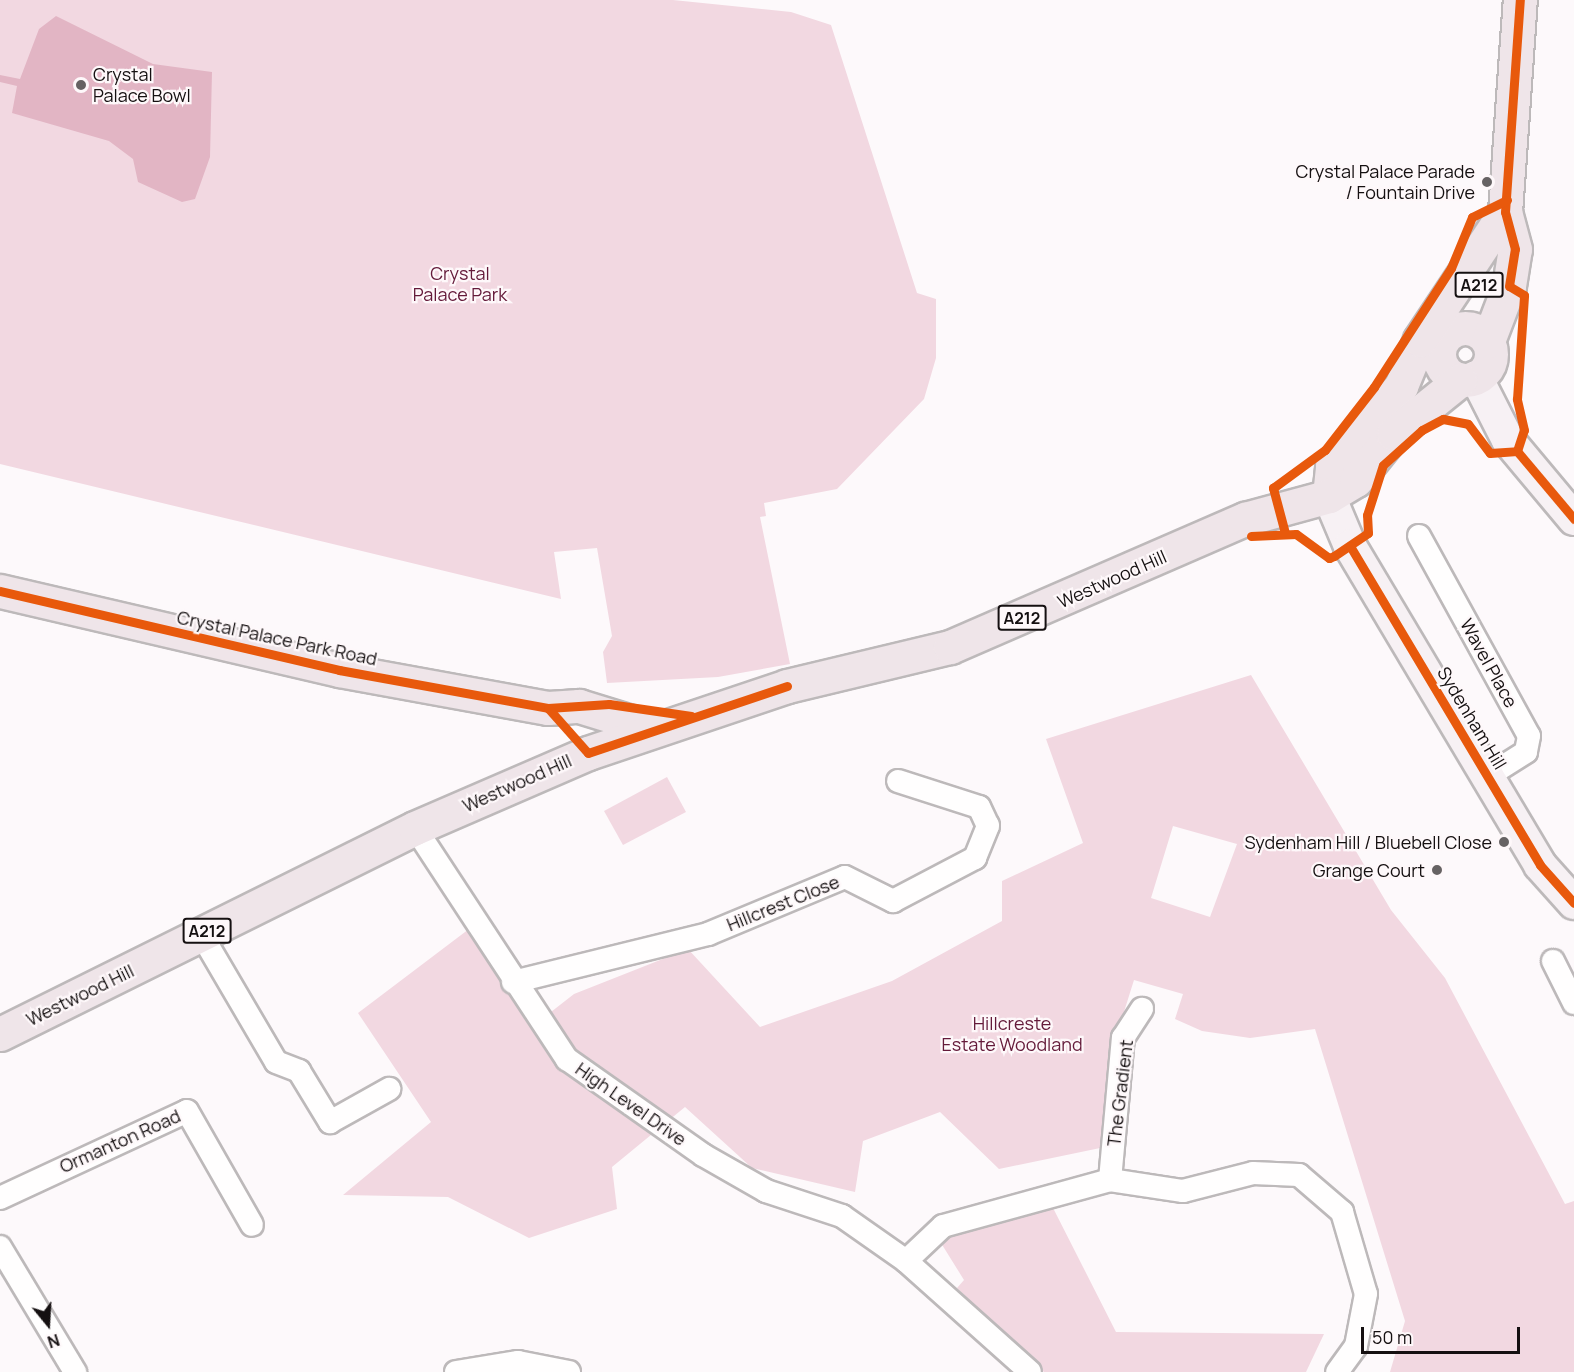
<!DOCTYPE html>
<html>
<head>
<meta charset="utf-8">
<style>
	body { margin:0 }
	#map { position:relative; width:1574px; height:1372px; overflow:hidden; background:#fdf9fb; font-family:Manrope,sans-serif }
	div>[style] { position:absolute }
	.green>* { inset:0; background:#f2d8e1 }
	.water>* { inset:0; background:#e2b5c4 }
	.roads { filter:drop-shadow(2px 0 #bdb9ba) drop-shadow(-2px 0 #bdb9ba) drop-shadow(0 2px #bdb9ba) drop-shadow(0 -2px #bdb9ba) }
	.street>* { height:22px; margin:-11px; padding:0 11px; transform-origin:11px; border-radius:11px; background:#fffefe }
	.secondary>* { height:32px; margin:-16px; padding:0 16px; transform-origin:16px; border-radius:16px; background:#f7f1f4 }
	.primary>* { height:33px; margin:-16.5px; padding:0 16.5px; transform-origin:16.5px; border-radius:16.5px; background:#efe5e9 }
	.primary>.ring { margin:-16.5px; padding:0; box-sizing:content-box; background:none; border:33px solid #efe5e9; border-radius:50% }
	.cycleway>* { height:9px; margin:-4.5px; padding:0 4.5px; transform-origin:4.5px; border-radius:4.5px; background:#e8590c }
	.dots>* { width:16px; height:16px; translate:-50% -50%; box-sizing:border-box; border:3px solid #fef8fa; border-radius:50% }
	span { translate:-50% -50%; white-space:nowrap; text-align:center; line-height:1.15; -webkit-text-stroke:4.5px #fef8fa; paint-order:stroke }
	.shield-label span { padding:2px 4px; background:#fef8fa; border:2px solid; border-radius:4px; -webkit-text-stroke-width:0 }
	.shield-label { font-size:16px; color:#151011; font-weight:700 }
	.poi-label { font-size:18px; color:#151011 }
	.left { translate:0 -50%; text-align:left }
	.right { translate:-100% -50%; text-align:right }
	.park-label { font-size:18px; color:#641a3a }
	.street-label { font-size:18px; color:#151011 }
	.north { position:absolute; left:18px; top:1294px; width:60px; height:60px; -webkit-text-stroke:4px #fef8fa; paint-order:stroke; rotate:162deg; font-size:16px; font-weight:700; line-height:24px; text-align:center; color:#151011 }
	.north::after { content:''; display:block; margin:auto; width:21px; height:27px; background:#151011; clip-path:polygon(50% 0,100% 100%,50% 72%,0 100%) }
	.scale { position:absolute; left:1361px; top:1327px; width:159px; height:27px; box-sizing:border-box; border:3px solid #151011; border-top:0; padding-left:8px; font-size:18px; line-height:21px; white-space:nowrap; color:#151011; -webkit-text-stroke:4px #fef8fa; paint-order:stroke }
</style>
</head>
<body>
<div id="map">
	<div class="green">
		<i style="clip-path:polygon(0 0,673px 0,791px 12px,831px 25px,917px 293px,936px 299px,936px 358px,924px 399px,837px 489px,764px 503px,766px 516px,760px 517px,790px 664px,718px 677px,607px 683px,603px 652px,612px 636px,597px 548px,554px 552px,561px 599px,0 464px)"></i>
		<i style="clip-path:polygon(evenodd,1251px 675px,1391px 910px,1445px 978px,1565px 1204px,1574px 1201px,1574px 1372px,1390px 1372px,1405px 1321px,1315px 1029px,1250px 1038px,1202px 1031px,1175px 1019px,1183px 994px,1134px 980px,1117px 1034px,1105px 1147px,999px 1169px,940px 1112px,863px 1141px,855px 1192px,752px 1168px,685px 1107px,612px 1167px,617px 1209px,529px 1238px,448px 1197px,343px 1195px,431px 1122px,358px 1013px,469px 929px,533px 1026px,574px 994px,688px 949px,760px 1027px,892px 981px,1002px 921px,1002px 881px,1083px 843px,1046px 739px,1251px 675px,1173px 826px,1237px 844px,1210px 917px,1151px 898px,1173px 826px)"></i>
		<i style="clip-path:polygon(667px 777px,686px 812px,623px 845px,604px 811px)"></i>
		<i style="clip-path:polygon(1050px 1202px,1116px 1332px,1324px 1334px,1306px 1372px,1044px 1372px,957px 1288px,964px 1280px,931px 1227px)"></i>
	</div>
	<div class="water">
		<i style="clip-path:polygon(56px 16px,153px 64px,212px 72px,210px 157px,195px 199px,182px 202px,138px 182px,133px 159px,109px 141px,12px 113px,17px 86px,0 82px,0 75px,20px 79px,39px 29px)"></i>
	</div>
	<div class="roads">
		<div class="street">
			<i style="left:1419px;top:536px;width:228px;rotate:61.2deg"></i>
			<i style="left:1529px;top:736px;width:16px;rotate:101deg"></i>
			<i style="left:1526px;top:752px;width:45px;rotate:147.7deg"></i>
			<i style="left:415px;top:828px;width:277px;rotate:56.7deg"></i>
			<i style="left:567px;top:1059px;width:166px;rotate:35.2deg"></i>
			<i style="left:703px;top:1155px;width:73px;rotate:29.7deg"></i>
			<i style="left:766px;top:1191px;width:80px;rotate:18.2deg"></i>
			<i style="left:842px;top:1216px;width:78px;rotate:35.1deg"></i>
			<i style="left:906px;top:1261px;width:166px;rotate:41.8deg"></i>
			<i style="left:201px;top:934px;width:148px;rotate:59.6deg"></i>
			<i style="left:276px;top:1062px;width:25px;rotate:21deg"></i>
			<i style="left:299px;top:1071px;width:60px;rotate:58.7deg"></i>
			<i style="left:330px;top:1122px;width:68px;rotate:-29.2deg"></i>
			<i style="left:1553px;top:961px;width:47px;rotate:63.4deg"></i>
			<i style="left:513px;top:982px;width:201px;rotate:-13.8deg"></i>
			<i style="left:708px;top:934px;width:148px;rotate:-22.6deg"></i>
			<i style="left:845px;top:877px;width:54px;rotate:26.6deg"></i>
			<i style="left:893px;top:901px;width:93px;rotate:-27.7deg"></i>
			<i style="left:975px;top:858px;width:35px;rotate:-68deg"></i>
			<i style="left:988px;top:826px;width:21px;rotate:-115deg"></i>
			<i style="left:979px;top:807px;width:85px;rotate:-162.2deg"></i>
			<i style="left:1110px;top:1180px;width:143px;rotate:-84.8deg"></i>
			<i style="left:1123px;top:1038px;width:35px;rotate:-57deg"></i>
			<i style="left:0;top:1198px;width:206px;rotate:-24.9deg"></i>
			<i style="left:187px;top:1111px;width:131px;rotate:60.3deg"></i>
			<i style="left:0;top:1247px;width:146px;rotate:59deg"></i>
			<i style="left:906px;top:1261px;width:51px;rotate:-43.4deg"></i>
			<i style="left:943px;top:1226px;width:173px;rotate:-15.4deg"></i>
			<i style="left:1110px;top:1180px;width:74px;rotate:8.6deg"></i>
			<i style="left:1183px;top:1191px;width:72px;rotate:-14.4deg"></i>
			<i style="left:1253px;top:1173px;width:46px;rotate:2.5deg"></i>
			<i style="left:1299px;top:1175px;width:57px;rotate:40.7deg"></i>
			<i style="left:1342px;top:1212px;width:85px;rotate:73.7deg"></i>
			<i style="left:1366px;top:1294px;width:53px;rotate:100.9deg"></i>
			<i style="left:1356px;top:1346px;width:32px;rotate:126deg"></i>
			<i style="left:456px;top:1372px;width:63px;rotate:-9.2deg"></i>
			<i style="left:518px;top:1362px;width:52px;rotate:11.1deg"></i>
		</div>
		<div class="secondary">
			<i style="left:1476px;top:377px;width:71px;rotate:63.1deg"></i>
			<i style="left:1508px;top:440px;width:103px;rotate:50.1deg"></i>
			<i style="left:1329px;top:496px;width:54px;rotate:67.2deg"></i>
			<i style="left:1350px;top:546px;width:371px;rotate:59.2deg"></i>
			<i style="left:1540px;top:865px;width:51px;rotate:48.2deg"></i>
		</div>
		<div class="primary">
			<i class="ring" style="left:1439px;top:328px;width:19px;height:19px"></i>
			<i style="left:1488px;top:341px;width:59px;rotate:-69.1deg"></i>
			<i style="left:1509px;top:286px;width:37px;rotate:-81deg"></i>
			<i style="left:1515px;top:249px;width:38px;rotate:-105deg"></i>
			<i style="left:1505px;top:212px;width:213px;rotate:-86deg"></i>
			<i style="left:1329px;top:496px;width:30px;rotate:-84deg"></i>
			<i style="left:1332px;top:466px;width:106px;rotate:-49.2deg"></i>
			<i style="left:1401px;top:386px;width:50px;rotate:-67.6deg"></i>
			<i style="left:1420px;top:340px;width:154px;rotate:-56.4deg"></i>
			<i style="left:0;top:591px;width:348px;rotate:13.1deg"></i>
			<i style="left:339px;top:670px;width:212px;rotate:10.3deg"></i>
			<i style="left:548px;top:708px;width:31px;rotate:-4deg"></i>
			<i style="left:579px;top:706px;width:75px;rotate:17deg"></i>
			<i style="left:0;top:1034px;width:463px;rotate:-26.4deg"></i>
			<i style="left:415px;top:828px;width:189px;rotate:-23.4deg"></i>
			<i style="left:588px;top:753px;width:210px;rotate:-18.6deg"></i>
			<i style="left:787px;top:686px;width:168px;rotate:-13.5deg"></i>
			<i style="left:950px;top:647px;width:322px;rotate:-23.5deg"></i>
			<i style="left:1245px;top:519px;width:87px;rotate:-15.3deg"></i>
			<i style="left:1329px;top:496px;width:31px;rotate:-31deg"></i>
			<i style="left:1356px;top:480px;width:59px;rotate:-51.2deg"></i>
			<i style="left:1393px;top:434px;width:86px;rotate:-38.9deg"></i>
		</div>
	</div>
	<div class="cycleway">
		<i style="left:1517px;top:451px;width:22px;rotate:-72deg"></i>
		<i style="left:1524px;top:430px;width:32px;rotate:-103deg"></i>
		<i style="left:1517px;top:399px;width:104px;rotate:-86.1deg"></i>
		<i style="left:1524px;top:295px;width:17px;rotate:-149deg"></i>
		<i style="left:1509px;top:286px;width:37px;rotate:-81deg"></i>
		<i style="left:1515px;top:249px;width:38px;rotate:-105deg"></i>
		<i style="left:1505px;top:212px;width:213px;rotate:-86deg"></i>
		<i style="left:1517px;top:451px;width:89px;rotate:50deg"></i>
		<i style="left:1285px;top:533px;width:47px;rotate:-104.9deg"></i>
		<i style="left:1273px;top:488px;width:64px;rotate:-36.2deg"></i>
		<i style="left:1325px;top:450px;width:80px;rotate:-52.1deg"></i>
		<i style="left:1374px;top:387px;width:142px;rotate:-57.1deg"></i>
		<i style="left:1451px;top:268px;width:55px;rotate:-67.6deg"></i>
		<i style="left:1472px;top:217px;width:39px;rotate:-26deg"></i>
		<i style="left:1251px;top:536px;width:45px;rotate:-2.5deg"></i>
		<i style="left:1296px;top:534px;width:41px;rotate:36deg"></i>
		<i style="left:1329px;top:558px;width:5px;rotate:-22deg"></i>
		<i style="left:1334px;top:556px;width:41px;rotate:-34.1deg"></i>
		<i style="left:1368px;top:533px;width:18px;rotate:-93deg"></i>
		<i style="left:1367px;top:515px;width:52px;rotate:-72.3deg"></i>
		<i style="left:1383px;top:465px;width:52px;rotate:-41.9deg"></i>
		<i style="left:1422px;top:430px;width:24px;rotate:-28deg"></i>
		<i style="left:1443px;top:419px;width:25px;rotate:11deg"></i>
		<i style="left:1468px;top:424px;width:36px;rotate:53deg"></i>
		<i style="left:1490px;top:453px;width:27px;rotate:-4deg"></i>
		<i style="left:1350px;top:546px;width:371px;rotate:59.2deg"></i>
		<i style="left:1540px;top:865px;width:51px;rotate:48.2deg"></i>
		<i style="left:0;top:591px;width:348px;rotate:13.1deg"></i>
		<i style="left:339px;top:670px;width:212px;rotate:10.3deg"></i>
		<i style="left:548px;top:708px;width:61px;rotate:-3.8deg"></i>
		<i style="left:609px;top:704px;width:83px;rotate:8.3deg"></i>
		<i style="left:548px;top:708px;width:60px;rotate:48.4deg"></i>
		<i style="left:588px;top:753px;width:210px;rotate:-18.6deg"></i>
	</div>
	<div class="dots">
		<i style="left:81px;top:85px;background:#666263"></i>
		<i style="left:1487px;top:182px;background:#666263"></i>
		<i style="left:1504px;top:842px;background:#666263"></i>
		<i style="left:1437px;top:870px;background:#666263"></i>
	</div>
	<div class="shield-label">
		<span style="left:1479px;top:285px">A212</span>
		<span style="left:1022px;top:618px">A212</span>
		<span style="left:207px;top:931px">A212</span>
	</div>
	<div class="poi-label">
		<span class="left" style="left:93px;top:85px">Crystal<br>Palace Bowl</span>
		<span class="right" style="left:1475px;top:182px">Crystal Palace Parade<br>/ Fountain Drive</span>
		<span class="right" style="left:1492px;top:842px">Sydenham Hill / Bluebell Close</span>
		<span class="right" style="left:1425px;top:870px">Grange Court</span>
	</div>
	<div class="park-label">
		<span style="left:460px;top:284px">Crystal<br>Palace Park</span>
		<span style="left:1012px;top:1034px">Hillcreste<br>Estate Woodland</span>
	</div>
	<div class="street-label">
		<span style="left:1112px;top:579px;rotate:-24deg">Westwood Hill</span>
		<span style="left:277px;top:638px;rotate:12deg">Crystal Palace Park Road</span>
		<span style="left:1489px;top:663px;rotate:61deg">Wavel Place</span>
		<span style="left:1472px;top:718px;rotate:59deg">Sydenham Hill</span>
		<span style="left:517px;top:783px;rotate:-24deg">Westwood Hill</span>
		<span style="left:783px;top:903px;rotate:-22deg">Hillcrest Close</span>
		<span style="left:80px;top:995px;rotate:-26deg">Westwood Hill</span>
		<span style="left:1120px;top:1093px;rotate:-83deg">The Gradient</span>
		<span style="left:631px;top:1104px;rotate:35deg">High Level Drive</span>
		<span style="left:120px;top:1141px;rotate:-24deg">Ormanton Road</span>
	</div>
	<div class="north">N</div>
	<div class="scale">50 m</div>
</div>
</body>
</html>
